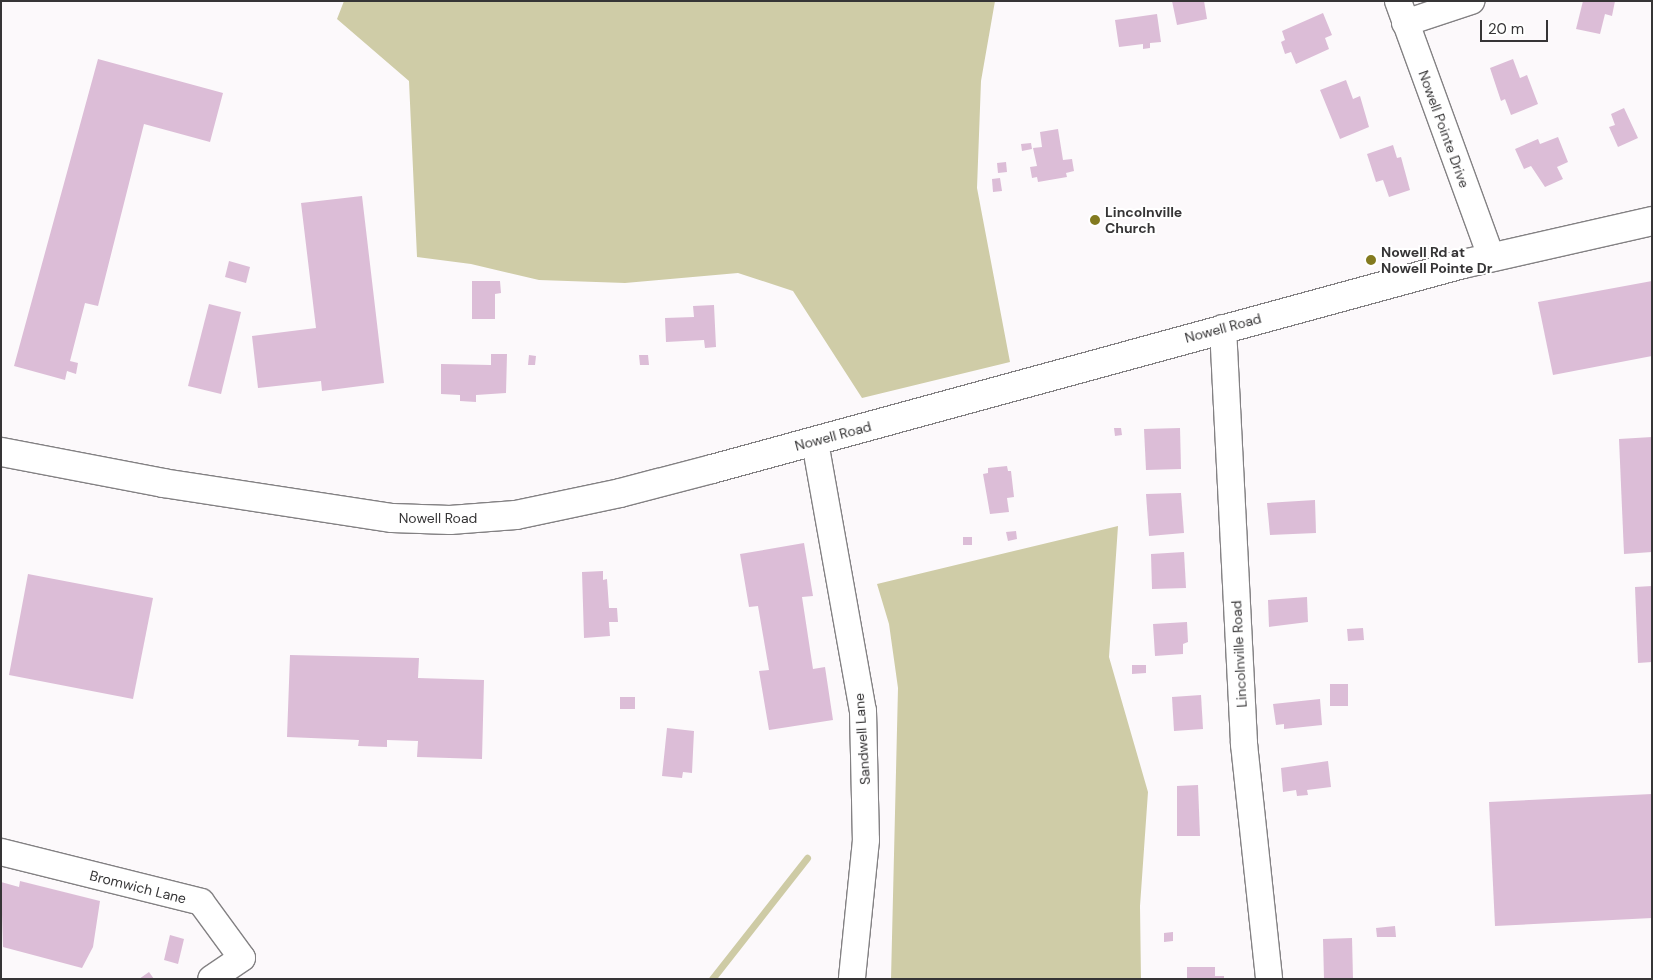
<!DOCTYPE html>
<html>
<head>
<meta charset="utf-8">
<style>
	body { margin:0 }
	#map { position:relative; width:1653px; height:980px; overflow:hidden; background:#fcf9fb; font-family:"DM Sans",sans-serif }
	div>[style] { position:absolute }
	.forest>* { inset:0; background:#cfcca7 }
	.stream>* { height:7px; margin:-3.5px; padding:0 3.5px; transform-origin:3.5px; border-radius:3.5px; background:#cecba5 }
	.building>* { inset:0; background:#dcbdd7 }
	.roads { filter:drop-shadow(1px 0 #838183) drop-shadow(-1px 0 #838183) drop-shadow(0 1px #838183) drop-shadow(0 -1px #838183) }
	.street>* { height:26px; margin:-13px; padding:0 13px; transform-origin:13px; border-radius:13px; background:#fff }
	.secondary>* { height:28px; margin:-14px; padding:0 14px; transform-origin:14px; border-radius:14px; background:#fff }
	.dots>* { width:14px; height:14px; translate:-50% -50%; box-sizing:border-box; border:2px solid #fff; border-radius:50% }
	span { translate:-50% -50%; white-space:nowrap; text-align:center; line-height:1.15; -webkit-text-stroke:4px #fff; paint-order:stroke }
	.street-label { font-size:14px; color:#363536 }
	.poi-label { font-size:14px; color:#363536; font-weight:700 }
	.left { translate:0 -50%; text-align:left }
	.frame { position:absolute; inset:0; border:2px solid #363536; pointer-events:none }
	.scale { position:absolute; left:1480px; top:20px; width:68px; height:22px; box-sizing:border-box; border:2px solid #363536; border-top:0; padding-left:6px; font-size:15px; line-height:18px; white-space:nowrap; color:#363536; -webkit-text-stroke:4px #fff; paint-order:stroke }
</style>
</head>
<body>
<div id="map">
	<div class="forest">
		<i style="clip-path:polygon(344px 1px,995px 1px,981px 81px,977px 188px,1010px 362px,862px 398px,793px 291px,738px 273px,625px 283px,539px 280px,471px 264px,417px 257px,409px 81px,337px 19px)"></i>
		<i style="clip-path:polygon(1118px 526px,1109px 657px,1148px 792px,1140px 906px,1141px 979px,891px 979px,898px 688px,889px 624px,877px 584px)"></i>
	</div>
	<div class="stream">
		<i style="left:712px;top:979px;width:154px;rotate:-51.9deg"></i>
	</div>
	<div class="building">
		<i style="clip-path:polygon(1172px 1px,1204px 1px,1207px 19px,1177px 25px)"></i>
		<i style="clip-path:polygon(1583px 1px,1615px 1px,1612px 16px,1605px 14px,1600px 34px,1576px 29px)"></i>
		<i style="clip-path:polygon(1323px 13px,1332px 35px,1325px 38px,1329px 49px,1296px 64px,1291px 52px,1285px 54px,1281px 42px,1285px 40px,1282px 31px)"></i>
		<i style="clip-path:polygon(1157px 14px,1161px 42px,1150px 43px,1150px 48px,1143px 49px,1143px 44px,1119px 47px,1115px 20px)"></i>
		<i style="clip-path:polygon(98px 59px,223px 93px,210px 142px,144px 124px,98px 306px,85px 303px,70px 361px,78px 363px,76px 374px,67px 371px,65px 380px,14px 366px)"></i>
		<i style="clip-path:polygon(1513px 59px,1520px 78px,1527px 75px,1538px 104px,1511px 115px,1505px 99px,1501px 101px,1490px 68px)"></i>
		<i style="clip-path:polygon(1346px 80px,1353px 99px,1360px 96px,1369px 127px,1340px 139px,1320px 90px)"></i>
		<i style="clip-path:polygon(1624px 108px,1638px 138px,1618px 147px,1609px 127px,1615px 125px,1611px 114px)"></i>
		<i style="clip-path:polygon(1058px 129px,1063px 160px,1072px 159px,1074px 171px,1066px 173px,1067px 177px,1038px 182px,1037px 177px,1032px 178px,1030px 167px,1037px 166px,1033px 148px,1042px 147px,1040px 132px)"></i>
		<i style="clip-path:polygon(1558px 137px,1568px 162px,1557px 167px,1563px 179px,1545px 187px,1531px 166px,1524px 169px,1515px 149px,1538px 139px,1540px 144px)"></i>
		<i style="clip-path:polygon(1031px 143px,1032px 149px,1022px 151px,1021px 144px)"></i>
		<i style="clip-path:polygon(1393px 145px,1397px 158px,1401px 157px,1410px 190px,1389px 197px,1383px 180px,1376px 182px,1367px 154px)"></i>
		<i style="clip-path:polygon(1006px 162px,1007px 172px,998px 173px,997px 163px)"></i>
		<i style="clip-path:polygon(1000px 178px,1002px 191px,993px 192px,992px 179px)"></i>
		<i style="clip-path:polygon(362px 196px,384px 383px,322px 391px,321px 381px,258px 388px,252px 336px,316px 328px,301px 203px)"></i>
		<i style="clip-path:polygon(229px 261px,250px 267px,246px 283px,225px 277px)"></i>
		<i style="clip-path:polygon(472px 281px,500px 281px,501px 293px,495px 294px,495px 319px,472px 319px)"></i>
		<i style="clip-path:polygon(1652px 281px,1652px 356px,1553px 375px,1538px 302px)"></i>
		<i style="clip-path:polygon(209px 304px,241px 312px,221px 394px,188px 386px)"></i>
		<i style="clip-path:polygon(714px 305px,716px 347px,705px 348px,704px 340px,666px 342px,665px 318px,694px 317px,693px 306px)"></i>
		<i style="clip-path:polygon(491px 354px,507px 354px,506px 393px,476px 395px,476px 402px,460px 401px,460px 395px,441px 394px,441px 364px,491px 365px)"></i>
		<i style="clip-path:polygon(529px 355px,536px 356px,535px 365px,528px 365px)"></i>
		<i style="clip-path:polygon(639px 355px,648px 355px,649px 365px,640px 365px)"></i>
		<i style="clip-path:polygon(1114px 428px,1121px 428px,1122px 435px,1115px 436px)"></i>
		<i style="clip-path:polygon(1180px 428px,1181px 469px,1146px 470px,1144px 429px)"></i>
		<i style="clip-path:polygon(1652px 437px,1652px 552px,1624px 554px,1619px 439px)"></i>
		<i style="clip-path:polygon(1007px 466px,1008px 471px,1011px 471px,1014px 497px,1007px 498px,1009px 512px,990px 514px,983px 474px,988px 473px,988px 468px)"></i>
		<i style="clip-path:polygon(1181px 493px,1184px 533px,1149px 536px,1146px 494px)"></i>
		<i style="clip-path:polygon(1315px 500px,1316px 533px,1270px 535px,1267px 503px)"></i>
		<i style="clip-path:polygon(1016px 531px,1017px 539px,1008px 541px,1006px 532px)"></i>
		<i style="clip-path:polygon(963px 537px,972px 537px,972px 545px,963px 545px)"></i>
		<i style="clip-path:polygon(804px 543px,813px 596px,802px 597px,813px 669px,825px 667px,833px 720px,769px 730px,759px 671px,769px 670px,758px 606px,749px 607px,740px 554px)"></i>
		<i style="clip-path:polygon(1184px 552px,1186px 588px,1152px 589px,1151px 554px)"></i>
		<i style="clip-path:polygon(603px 571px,603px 580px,607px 579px,609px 608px,617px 608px,618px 622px,609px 622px,610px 636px,584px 638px,582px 572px)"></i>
		<i style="clip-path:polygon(28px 574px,153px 598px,133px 699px,9px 675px)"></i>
		<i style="clip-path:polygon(1652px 586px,1652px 662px,1638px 663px,1635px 587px)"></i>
		<i style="clip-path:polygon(1307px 597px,1308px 622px,1269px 627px,1268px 600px)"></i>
		<i style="clip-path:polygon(1187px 622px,1188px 642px,1183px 644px,1183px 654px,1155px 656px,1153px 624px)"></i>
		<i style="clip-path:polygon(1363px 628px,1364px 640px,1348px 641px,1347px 629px)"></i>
		<i style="clip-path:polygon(290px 655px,419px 658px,418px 678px,484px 680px,482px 759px,417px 757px,418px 741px,387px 740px,387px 747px,358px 746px,359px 740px,287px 737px)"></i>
		<i style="clip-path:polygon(1132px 665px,1146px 665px,1146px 673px,1132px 674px)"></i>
		<i style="clip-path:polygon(1330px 684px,1348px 684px,1348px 706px,1330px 706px)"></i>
		<i style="clip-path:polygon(1201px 695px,1203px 729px,1174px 731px,1172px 697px)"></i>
		<i style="clip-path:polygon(620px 697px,635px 697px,635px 709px,620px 709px)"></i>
		<i style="clip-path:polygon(1320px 699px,1322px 725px,1284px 729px,1284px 724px,1276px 725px,1273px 704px)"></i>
		<i style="clip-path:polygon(667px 728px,694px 731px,692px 773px,683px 772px,682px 778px,662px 776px)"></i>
		<i style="clip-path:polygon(1328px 761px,1331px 787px,1307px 790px,1308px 795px,1297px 796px,1296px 790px,1283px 792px,1281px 768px)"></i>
		<i style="clip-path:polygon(1198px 785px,1200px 836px,1177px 836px,1177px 786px)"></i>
		<i style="clip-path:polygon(1652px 794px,1652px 918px,1495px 926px,1489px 802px)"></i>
		<i style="clip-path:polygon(20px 881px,100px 901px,93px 947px,82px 968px,3px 947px,1px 882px,19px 887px)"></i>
		<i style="clip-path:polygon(1395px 926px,1396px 937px,1377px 937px,1376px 928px)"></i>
		<i style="clip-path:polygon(1173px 932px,1173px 941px,1164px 942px,1164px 933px)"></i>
		<i style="clip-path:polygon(170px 935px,184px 939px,178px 964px,164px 960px)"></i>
		<i style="clip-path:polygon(1352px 938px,1353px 979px,1324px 979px,1323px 939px)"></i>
		<i style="clip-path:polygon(1187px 967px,1215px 967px,1215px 976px,1224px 976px,1224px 979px,1187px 979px)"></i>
		<i style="clip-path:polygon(149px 972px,154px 979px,139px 979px)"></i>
	</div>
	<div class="roads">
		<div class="street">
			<i style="left:1398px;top:1px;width:272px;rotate:70deg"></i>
			<i style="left:1405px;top:23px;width:70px;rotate:-18.4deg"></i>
			<i style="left:1223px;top:328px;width:417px;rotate:87.1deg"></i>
			<i style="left:1244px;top:744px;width:236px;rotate:83.9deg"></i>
			<i style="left:815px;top:442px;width:273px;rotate:79.9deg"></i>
			<i style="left:863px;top:711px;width:129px;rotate:88.7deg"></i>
			<i style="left:866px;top:840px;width:140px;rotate:95.8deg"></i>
			<i style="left:1px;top:852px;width:206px;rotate:14deg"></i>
			<i style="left:201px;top:902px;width:69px;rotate:53.8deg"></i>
			<i style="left:242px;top:958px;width:37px;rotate:146deg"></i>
		</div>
		<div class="secondary">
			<i style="left:1px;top:452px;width:165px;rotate:10.8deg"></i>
			<i style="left:163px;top:483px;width:232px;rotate:8.7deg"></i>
			<i style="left:392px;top:518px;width:58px;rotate:2deg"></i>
			<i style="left:450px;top:520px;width:66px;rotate:-4.3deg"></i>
			<i style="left:516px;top:515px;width:106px;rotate:-11.9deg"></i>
			<i style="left:620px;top:493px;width:95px;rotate:-14.6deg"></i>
			<i style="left:712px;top:469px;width:778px;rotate:-15.27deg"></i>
			<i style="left:1463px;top:264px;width:194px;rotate:-12.8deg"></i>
		</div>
	</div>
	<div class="dots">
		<i style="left:1095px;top:220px;background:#837a1f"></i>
		<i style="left:1371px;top:260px;background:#837a1f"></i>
	</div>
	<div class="street-label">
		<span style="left:1444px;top:129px;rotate:70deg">Nowell Pointe Drive</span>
		<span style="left:1223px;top:328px;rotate:-15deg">Nowell Road</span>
		<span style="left:833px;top:436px;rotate:-15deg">Nowell Road</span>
		<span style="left:438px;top:518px">Nowell Road</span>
		<span style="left:1239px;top:654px;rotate:-93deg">Lincolnville Road</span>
		<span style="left:862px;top:739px;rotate:-94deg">Sandwell Lane</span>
		<span style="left:138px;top:887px;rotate:14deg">Bromwich Lane</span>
	</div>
	<div class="poi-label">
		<span class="left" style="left:1105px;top:220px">Lincolnville<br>Church</span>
		<span class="left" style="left:1381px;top:260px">Nowell Rd at<br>Nowell Pointe Dr</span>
	</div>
	<div class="frame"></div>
	<div class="scale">20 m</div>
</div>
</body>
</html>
